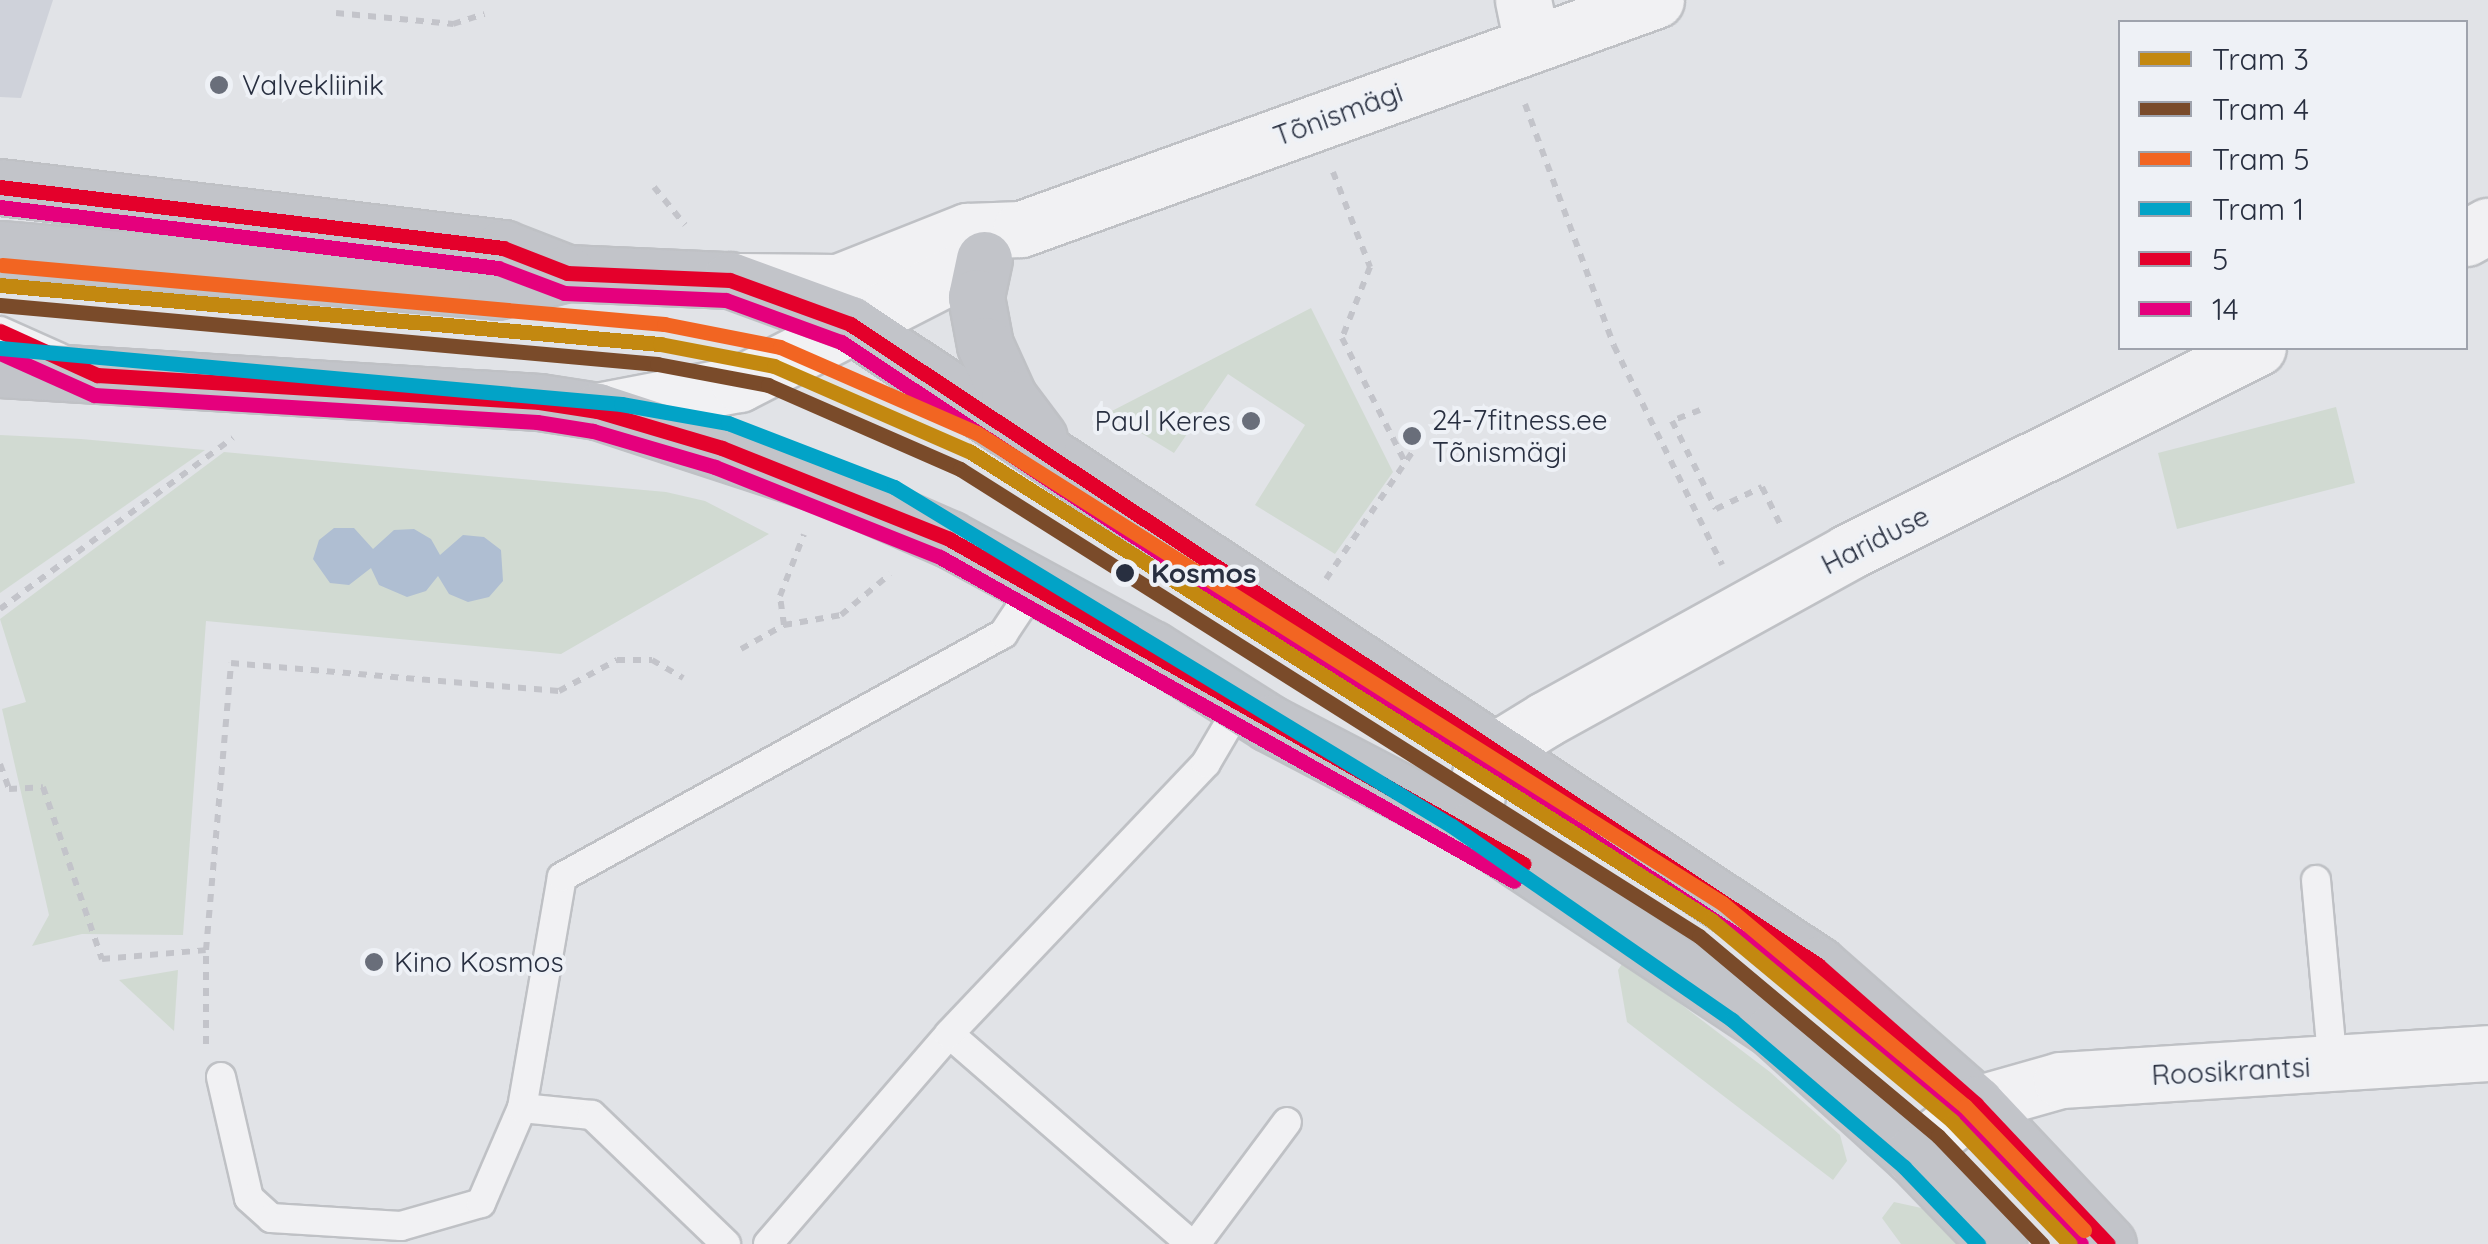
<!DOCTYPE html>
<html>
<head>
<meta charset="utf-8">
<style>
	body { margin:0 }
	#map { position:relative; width:2488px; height:1244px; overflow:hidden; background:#e1e3e7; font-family:Quicksand,sans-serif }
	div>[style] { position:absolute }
	.built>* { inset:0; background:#cfd2da }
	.green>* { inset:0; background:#d1dad2 }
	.water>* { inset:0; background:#afbed2 }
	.path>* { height:6px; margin-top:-3px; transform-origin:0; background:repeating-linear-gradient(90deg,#c3c4ca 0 8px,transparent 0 16px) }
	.roads { filter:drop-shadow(2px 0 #bfc1c5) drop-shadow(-2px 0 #bfc1c5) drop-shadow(0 2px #bfc1c5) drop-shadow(0 -2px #bfc1c5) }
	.service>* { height:28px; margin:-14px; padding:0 14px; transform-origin:14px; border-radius:14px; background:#f1f1f3 }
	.minor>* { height:55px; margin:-27.5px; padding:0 27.5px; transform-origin:27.5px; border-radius:27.5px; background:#f1f1f3 }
	.tertiary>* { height:55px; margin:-27.5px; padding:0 27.5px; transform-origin:27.5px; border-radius:27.5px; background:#f1f1f3 }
	.secondary>* { height:55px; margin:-27.5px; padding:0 27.5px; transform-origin:27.5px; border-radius:27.5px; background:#c2c4c9 }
	.bus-1>* { height:15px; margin:-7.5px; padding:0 7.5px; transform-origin:7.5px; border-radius:7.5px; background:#e4002b }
	.bus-2>* { height:15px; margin:-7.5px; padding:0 7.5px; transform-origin:7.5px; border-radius:7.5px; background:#e5007d }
	.tram-1>* { height:15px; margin:-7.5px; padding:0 7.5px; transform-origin:7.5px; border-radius:7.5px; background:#c38810 }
	.tram-2>* { height:15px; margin:-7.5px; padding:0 7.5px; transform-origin:7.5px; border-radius:7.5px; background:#7a4b2a }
	.tram-3>* { height:15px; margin:-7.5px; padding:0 7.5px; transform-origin:7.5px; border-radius:7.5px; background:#f26522 }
	.tram-4>* { height:15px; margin:-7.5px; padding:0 7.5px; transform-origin:7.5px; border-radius:7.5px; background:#02a3c7 }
	.dots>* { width:28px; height:28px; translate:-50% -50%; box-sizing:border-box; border:5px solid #eef1f6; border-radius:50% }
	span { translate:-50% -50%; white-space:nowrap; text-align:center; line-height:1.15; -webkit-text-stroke:8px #eef1f6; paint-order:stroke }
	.poi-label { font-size:28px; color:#282f40 }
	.left { translate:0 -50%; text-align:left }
	.right { translate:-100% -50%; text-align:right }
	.street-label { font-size:28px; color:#282f40 }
	.stop-label { font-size:28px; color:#282f40; font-weight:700 }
	.legend { position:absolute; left:2118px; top:20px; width:350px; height:330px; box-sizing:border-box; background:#eef1f6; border:2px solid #9fa3ad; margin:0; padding:12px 18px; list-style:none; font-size:30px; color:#282f40 }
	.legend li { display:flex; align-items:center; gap:20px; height:50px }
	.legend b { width:50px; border:2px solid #9fa3ad }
</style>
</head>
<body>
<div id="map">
	<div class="built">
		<i style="clip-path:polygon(0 0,53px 0,21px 98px,0 97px)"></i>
	</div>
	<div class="green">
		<i style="clip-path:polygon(1311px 308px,1393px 472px,1335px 554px,1255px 505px,1305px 425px,1228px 374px,1174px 453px,1108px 413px)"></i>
		<i style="clip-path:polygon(2336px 407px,2355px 483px,2177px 529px,2158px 453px)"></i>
		<i style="clip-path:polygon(0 435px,81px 439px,205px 450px,0 593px)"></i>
		<i style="clip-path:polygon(224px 452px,666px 492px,705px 501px,769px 534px,561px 654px,206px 621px,183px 935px,82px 934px,32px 946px,49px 915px,2px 709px,26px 702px,0 619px)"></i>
		<i style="clip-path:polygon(1624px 961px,1770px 1072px,1840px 1135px,1847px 1161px,1833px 1180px,1627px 1022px,1618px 970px)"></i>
		<i style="clip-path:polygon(178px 970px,174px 1031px,119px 980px)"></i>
		<i style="clip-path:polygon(1894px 1202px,1926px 1209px,1961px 1244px,1901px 1244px,1882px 1218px)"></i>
	</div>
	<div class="water">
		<i style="clip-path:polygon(334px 528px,354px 528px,373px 549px,394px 530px,414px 529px,431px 539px,440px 555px,463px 535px,484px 537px,501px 550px,503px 581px,489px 597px,468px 602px,449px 594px,438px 576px,426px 591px,407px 597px,379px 585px,371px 568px,349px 585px,330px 583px,313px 559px,319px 540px)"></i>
	</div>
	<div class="path">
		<i style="left:336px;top:13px;width:118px;rotate:5.4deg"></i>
		<i style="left:453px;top:24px;width:33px;rotate:-18deg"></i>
		<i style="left:1525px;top:104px;width:258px;rotate:69.8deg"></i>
		<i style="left:1614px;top:346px;width:244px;rotate:63.7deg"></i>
		<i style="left:1333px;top:172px;width:102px;rotate:68.7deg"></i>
		<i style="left:1370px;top:267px;width:76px;rotate:111.5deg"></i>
		<i style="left:1342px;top:338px;width:139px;rotate:63.1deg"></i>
		<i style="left:654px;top:187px;width:49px;rotate:50.8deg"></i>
		<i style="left:1700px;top:410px;width:30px;rotate:159deg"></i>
		<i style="left:1672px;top:421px;width:98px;rotate:63.4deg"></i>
		<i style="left:1716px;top:509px;width:51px;rotate:-25.6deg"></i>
		<i style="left:1762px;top:487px;width:43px;rotate:64deg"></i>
		<i style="left:1326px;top:579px;width:158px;rotate:-55.8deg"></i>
		<i style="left:0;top:609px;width:289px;rotate:-36.3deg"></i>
		<i style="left:784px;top:625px;width:29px;rotate:-98deg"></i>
		<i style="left:780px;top:596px;width:66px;rotate:-68.8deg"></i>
		<i style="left:741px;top:649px;width:49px;rotate:-29.2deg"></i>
		<i style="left:784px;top:625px;width:58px;rotate:-10deg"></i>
		<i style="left:841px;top:615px;width:64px;rotate:-39.9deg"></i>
		<i style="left:0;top:764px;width:27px;rotate:70deg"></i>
		<i style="left:9px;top:789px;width:34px;rotate:-3deg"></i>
		<i style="left:43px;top:787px;width:182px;rotate:71.1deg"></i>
		<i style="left:102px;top:959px;width:104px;rotate:-4.9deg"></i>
		<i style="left:206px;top:1044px;width:94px;rotate:-90deg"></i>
		<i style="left:206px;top:950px;width:288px;rotate:-85deg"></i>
		<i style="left:231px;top:663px;width:329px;rotate:4.9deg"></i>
		<i style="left:559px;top:691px;width:66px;rotate:-28.1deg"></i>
		<i style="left:617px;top:660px;width:35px"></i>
		<i style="left:652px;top:660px;width:36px;rotate:30deg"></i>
	</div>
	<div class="roads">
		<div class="service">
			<i style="left:0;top:331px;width:64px;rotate:24.1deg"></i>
			<i style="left:2316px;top:880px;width:187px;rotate:84.8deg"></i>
			<i style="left:221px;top:1077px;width:124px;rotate:77deg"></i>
			<i style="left:249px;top:1198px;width:30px;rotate:42deg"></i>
			<i style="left:271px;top:1218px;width:130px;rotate:3.5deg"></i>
			<i style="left:401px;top:1226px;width:83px;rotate:-16deg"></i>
			<i style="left:481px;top:1203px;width:103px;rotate:-66.7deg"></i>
			<i style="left:522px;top:1108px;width:234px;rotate:-80.2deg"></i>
			<i style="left:562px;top:877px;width:504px;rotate:-28.86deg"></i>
			<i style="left:1003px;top:634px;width:58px;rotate:-56.3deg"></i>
			<i style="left:522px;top:1108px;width:70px;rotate:5.7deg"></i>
			<i style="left:592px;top:1115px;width:186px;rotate:43.9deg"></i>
			<i style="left:768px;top:1244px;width:277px;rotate:-49.2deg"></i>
			<i style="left:1191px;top:1244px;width:320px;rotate:-139deg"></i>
			<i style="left:949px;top:1034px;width:373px;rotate:-46.5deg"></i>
			<i style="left:1206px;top:763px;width:67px;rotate:-59.6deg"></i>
			<i style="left:1196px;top:1244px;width:152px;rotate:-53.3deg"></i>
		</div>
		<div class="minor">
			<i style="left:1523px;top:0;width:45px;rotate:78.4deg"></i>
			<i style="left:2466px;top:238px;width:25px;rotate:-29deg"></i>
			<i style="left:1472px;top:829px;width:55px;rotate:-81.6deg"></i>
			<i style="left:1480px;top:775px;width:33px;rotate:-55deg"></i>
			<i style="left:1499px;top:748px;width:55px;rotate:-31.7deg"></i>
			<i style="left:1546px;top:719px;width:345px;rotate:-28.9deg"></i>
			<i style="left:1848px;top:552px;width:458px;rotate:-26.5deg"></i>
			<i style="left:1912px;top:1155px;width:82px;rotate:-38.6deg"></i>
			<i style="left:1976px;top:1104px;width:88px;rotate:-15.8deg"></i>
			<i style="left:2061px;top:1080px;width:428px;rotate:-3.6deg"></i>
		</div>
		<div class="tertiary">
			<i style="left:739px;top:281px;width:99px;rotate:0.6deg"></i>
			<i style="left:838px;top:282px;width:139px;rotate:-21.6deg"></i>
			<i style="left:967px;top:231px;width:54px;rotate:-2.1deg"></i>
			<i style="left:1021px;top:229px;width:675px;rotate:-19.83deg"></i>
			<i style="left:597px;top:411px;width:145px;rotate:-10.8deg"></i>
			<i style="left:739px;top:384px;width:270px;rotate:-27.1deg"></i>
		</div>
		<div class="secondary">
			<i style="left:0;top:187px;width:507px;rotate:6.91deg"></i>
			<i style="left:503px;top:248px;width:69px;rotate:21.3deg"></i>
			<i style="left:567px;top:273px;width:163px;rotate:2.5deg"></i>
			<i style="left:730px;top:280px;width:128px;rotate:20.1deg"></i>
			<i style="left:850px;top:324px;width:1161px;rotate:33.51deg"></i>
			<i style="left:1818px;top:965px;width:210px;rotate:41.3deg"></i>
			<i style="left:1976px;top:1104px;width:192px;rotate:46.7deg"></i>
			<i style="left:0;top:249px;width:498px;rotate:4.8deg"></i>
			<i style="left:496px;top:291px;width:73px;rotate:-14.2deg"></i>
			<i style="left:984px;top:259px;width:39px;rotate:102deg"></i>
			<i style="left:976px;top:297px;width:49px;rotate:79.4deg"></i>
			<i style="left:985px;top:345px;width:58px;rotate:65.6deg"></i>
			<i style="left:1009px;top:398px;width:50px;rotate:53.1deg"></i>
			<i style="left:0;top:369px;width:540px;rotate:3.5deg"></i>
			<i style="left:539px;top:402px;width:59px;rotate:8.8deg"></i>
			<i style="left:597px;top:411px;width:247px;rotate:18.1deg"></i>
			<i style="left:832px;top:488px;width:128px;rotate:23.6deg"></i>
			<i style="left:949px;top:539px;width:231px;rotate:28.5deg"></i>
			<i style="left:1152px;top:649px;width:138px;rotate:32.3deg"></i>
			<i style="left:1269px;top:723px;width:229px;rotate:27.6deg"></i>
			<i style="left:1472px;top:829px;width:363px;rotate:33.6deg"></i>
			<i style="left:1774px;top:1030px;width:186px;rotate:42.2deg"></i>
			<i style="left:1912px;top:1155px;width:124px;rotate:46deg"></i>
		</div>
	</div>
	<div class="bus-1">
		<i style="left:0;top:187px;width:507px;rotate:6.91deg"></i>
		<i style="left:503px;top:248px;width:69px;rotate:21.3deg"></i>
		<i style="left:567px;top:273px;width:163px;rotate:2.5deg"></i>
		<i style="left:730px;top:280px;width:128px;rotate:20.1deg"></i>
		<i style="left:850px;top:324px;width:1161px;rotate:33.51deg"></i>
		<i style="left:1818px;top:965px;width:210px;rotate:41.3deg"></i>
		<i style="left:1976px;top:1104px;width:192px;rotate:46.7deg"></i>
		<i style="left:0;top:331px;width:107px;rotate:24.4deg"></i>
		<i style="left:97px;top:375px;width:443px;rotate:3.5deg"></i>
		<i style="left:539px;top:402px;width:59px;rotate:8.8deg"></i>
		<i style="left:597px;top:411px;width:130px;rotate:16.5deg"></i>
		<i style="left:722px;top:448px;width:245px;rotate:21.8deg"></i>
		<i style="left:949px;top:539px;width:660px;rotate:29.48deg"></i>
	</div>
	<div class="bus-2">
		<i style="left:0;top:207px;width:502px;rotate:6.98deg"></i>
		<i style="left:498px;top:268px;width:71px;rotate:20.7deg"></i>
		<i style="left:564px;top:293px;width:162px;rotate:2.5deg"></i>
		<i style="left:726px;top:300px;width:122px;rotate:20.1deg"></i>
		<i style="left:841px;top:342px;width:1157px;rotate:33.51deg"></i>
		<i style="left:1806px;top:981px;width:208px;rotate:41.3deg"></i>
		<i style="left:1962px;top:1118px;width:173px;rotate:46.6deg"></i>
		<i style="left:0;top:353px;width:103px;rotate:24.1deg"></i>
		<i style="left:94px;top:395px;width:444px;rotate:3.5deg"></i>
		<i style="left:537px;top:422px;width:57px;rotate:9.1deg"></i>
		<i style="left:593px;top:431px;width:127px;rotate:16.4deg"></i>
		<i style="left:715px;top:467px;width:242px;rotate:21.8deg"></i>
		<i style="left:940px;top:557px;width:659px;rotate:29.44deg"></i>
	</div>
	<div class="tram-1">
		<i style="left:0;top:285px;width:663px;rotate:5.11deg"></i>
		<i style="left:660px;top:344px;width:116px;rotate:10.9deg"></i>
		<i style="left:774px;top:366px;width:213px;rotate:23.6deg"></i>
		<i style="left:969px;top:451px;width:878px;rotate:32.3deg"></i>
		<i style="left:1711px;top:920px;width:314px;rotate:39.8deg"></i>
		<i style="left:1952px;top:1121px;width:170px;rotate:46.2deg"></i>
	</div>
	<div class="tram-2">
		<i style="left:0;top:305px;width:660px;rotate:5.13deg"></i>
		<i style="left:657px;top:364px;width:113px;rotate:10.7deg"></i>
		<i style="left:768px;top:385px;width:210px;rotate:23.6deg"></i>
		<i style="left:960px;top:469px;width:874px;rotate:32.29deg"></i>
		<i style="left:1699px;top:936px;width:312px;rotate:39.9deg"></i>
		<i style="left:1938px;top:1136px;width:150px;rotate:46.1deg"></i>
	</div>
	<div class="tram-3">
		<i style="left:2px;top:265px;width:665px;rotate:5.09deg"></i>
		<i style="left:664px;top:324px;width:118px;rotate:11.2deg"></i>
		<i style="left:780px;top:347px;width:215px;rotate:23.6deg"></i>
		<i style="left:977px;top:433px;width:881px;rotate:32.25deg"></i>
		<i style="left:1722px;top:903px;width:317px;rotate:39.9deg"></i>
		<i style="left:1965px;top:1106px;width:172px;rotate:46.2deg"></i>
	</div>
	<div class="tram-4">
		<i style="left:0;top:348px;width:624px;rotate:5.15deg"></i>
		<i style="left:621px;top:404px;width:109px;rotate:10.1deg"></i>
		<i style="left:728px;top:423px;width:178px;rotate:21.1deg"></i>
		<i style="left:894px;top:487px;width:653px;rotate:31.28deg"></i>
		<i style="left:1452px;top:826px;width:341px;rotate:34.7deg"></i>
		<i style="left:1732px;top:1020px;width:226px;rotate:40.5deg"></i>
		<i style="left:1904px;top:1167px;width:107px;rotate:46.1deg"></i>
	</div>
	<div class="dots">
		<i style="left:219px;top:85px;background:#696e7a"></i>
		<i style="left:1251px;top:421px;background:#696e7a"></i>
		<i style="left:1412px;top:436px;background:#696e7a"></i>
		<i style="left:1125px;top:573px;background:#282f40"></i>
		<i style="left:374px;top:962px;background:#696e7a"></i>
	</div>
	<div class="poi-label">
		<span class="left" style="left:242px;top:85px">Valvekliinik</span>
		<span class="left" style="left:1432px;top:436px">24-7fitness.ee<br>Tõnismägi</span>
		<span class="right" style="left:1231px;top:421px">Paul Keres</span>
		<span class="left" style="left:394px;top:962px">Kino Kosmos</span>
	</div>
	<div class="street-label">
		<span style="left:1338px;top:114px;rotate:-20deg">Tõnismägi</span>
		<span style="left:1875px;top:540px;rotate:-27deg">Hariduse</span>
		<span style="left:2231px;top:1071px;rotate:-3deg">Roosikrantsi</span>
	</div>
	<div class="stop-label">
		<span class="left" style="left:1151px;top:573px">Kosmos</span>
	</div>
	<ul class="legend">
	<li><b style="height:12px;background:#c38810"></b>Tram 3</li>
	<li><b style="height:12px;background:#7a4b2a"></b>Tram 4</li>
	<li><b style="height:12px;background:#f26522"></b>Tram 5</li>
	<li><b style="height:12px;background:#02a3c7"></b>Tram 1</li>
	<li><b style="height:12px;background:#e4002b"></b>5</li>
	<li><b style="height:12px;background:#e5007d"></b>14</li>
	</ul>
</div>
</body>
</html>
